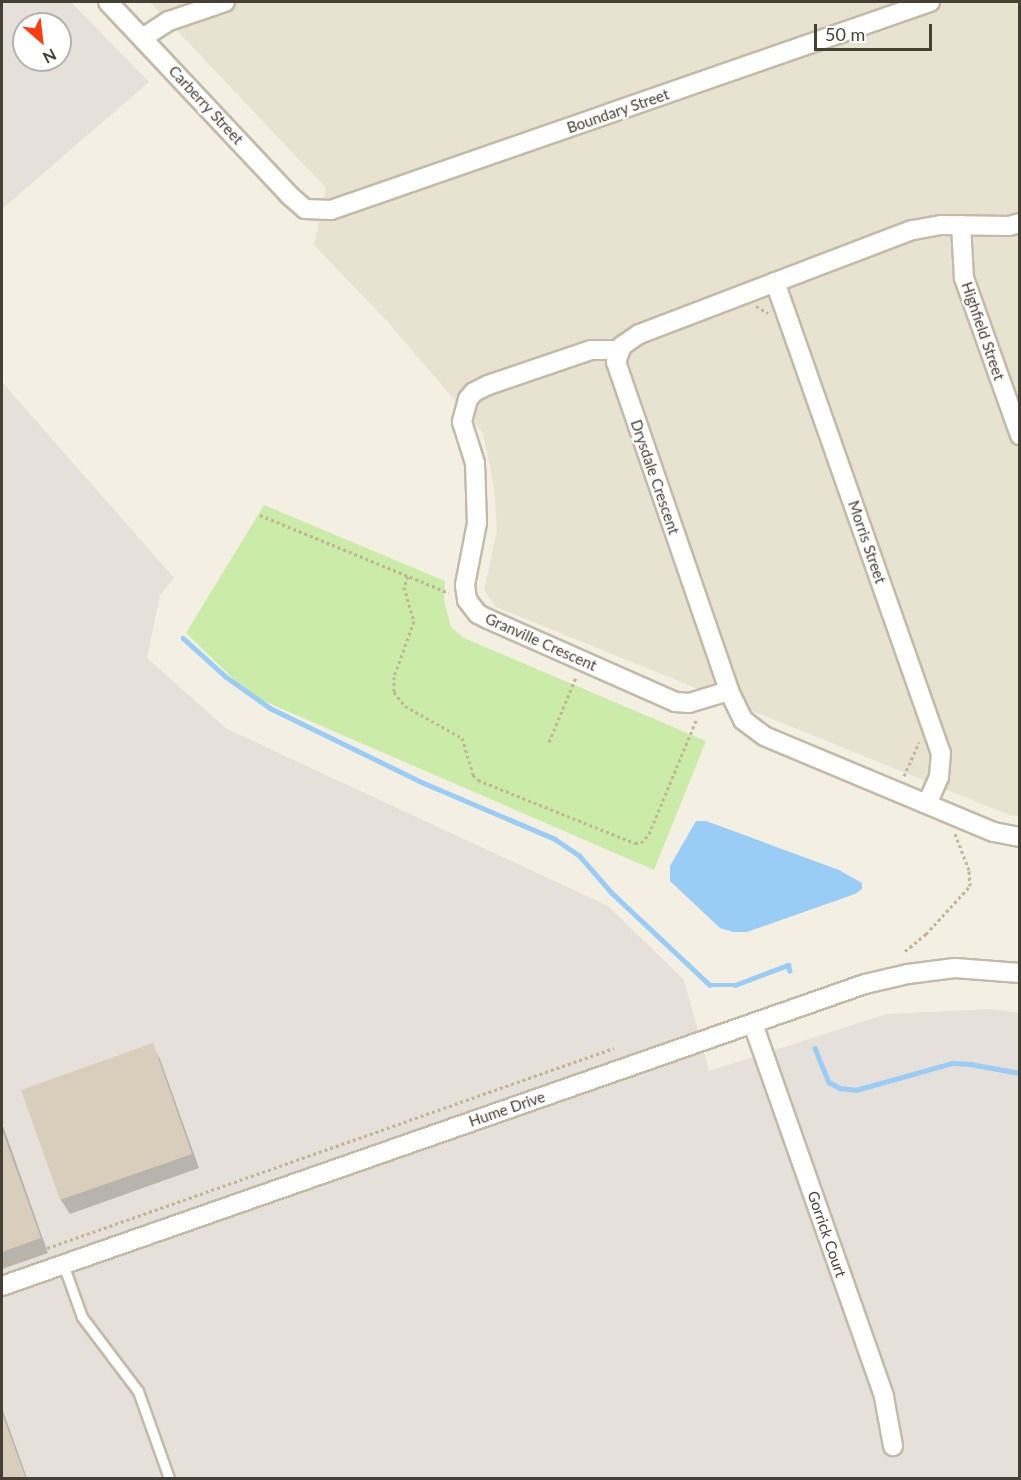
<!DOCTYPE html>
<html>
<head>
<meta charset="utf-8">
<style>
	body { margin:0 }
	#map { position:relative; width:1021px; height:1480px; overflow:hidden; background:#f3efe3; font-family:Lato,sans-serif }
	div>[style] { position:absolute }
	.residential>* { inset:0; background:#e8e2d1 }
	.industrial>* { inset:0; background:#e5e0d9 }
	.green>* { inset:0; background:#cbeca8 }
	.water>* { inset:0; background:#9acdf6 }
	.shadow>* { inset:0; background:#0003 }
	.stream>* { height:4.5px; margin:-2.25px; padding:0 2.25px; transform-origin:2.25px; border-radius:2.25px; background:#9acdf6 }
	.building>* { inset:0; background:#d9cebb }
	.path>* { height:3px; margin-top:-1.5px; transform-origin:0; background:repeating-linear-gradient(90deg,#c3b495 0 3px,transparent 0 6px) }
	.roads { filter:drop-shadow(2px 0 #c3baa8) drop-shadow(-2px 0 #c3baa8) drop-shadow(0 2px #c3baa8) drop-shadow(0 -2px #c3baa8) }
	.service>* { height:9px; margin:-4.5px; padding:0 4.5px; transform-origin:4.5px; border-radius:4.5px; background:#fff }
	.minor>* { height:18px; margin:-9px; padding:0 9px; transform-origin:9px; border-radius:9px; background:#fff }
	span { translate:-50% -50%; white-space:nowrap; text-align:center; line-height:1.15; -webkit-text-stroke:4.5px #fff; paint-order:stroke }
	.street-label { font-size:15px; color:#463f33 }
	.frame { position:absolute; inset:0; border:3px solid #463f33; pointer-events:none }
	.north { position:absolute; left:12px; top:12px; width:60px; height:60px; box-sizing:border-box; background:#fff; border:2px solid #b5b2ad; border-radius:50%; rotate:152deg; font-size:16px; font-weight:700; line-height:24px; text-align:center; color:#463f33 }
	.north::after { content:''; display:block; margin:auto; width:21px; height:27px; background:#ff3c0f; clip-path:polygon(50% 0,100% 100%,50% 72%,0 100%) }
	.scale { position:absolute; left:814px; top:24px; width:118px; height:27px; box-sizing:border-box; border:3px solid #463f33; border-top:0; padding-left:8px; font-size:18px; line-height:21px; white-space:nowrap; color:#463f33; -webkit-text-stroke:4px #fff; paint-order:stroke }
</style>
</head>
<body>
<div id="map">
	<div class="residential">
		<i style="clip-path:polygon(150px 2px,1019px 2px,1019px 816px,1009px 815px,496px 607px,484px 590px,497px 530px,494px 487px,483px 433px,386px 320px,314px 245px,326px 188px)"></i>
	</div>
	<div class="industrial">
		<i style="clip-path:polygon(evenodd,2px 2px,71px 2px,149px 82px,2px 209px,2px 2px,24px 24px,60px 24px,60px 60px,24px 60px,24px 24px)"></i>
		<i style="clip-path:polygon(2px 382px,174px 578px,160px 595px,147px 658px,227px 729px,608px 906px,684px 980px,709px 1071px,887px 1014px,992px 1009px,1019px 1013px,1019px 1478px,2px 1478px)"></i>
	</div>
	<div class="green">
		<i style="clip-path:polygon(264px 505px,445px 581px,444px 601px,451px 627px,464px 638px,706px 741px,654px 870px,250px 695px,186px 633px)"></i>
	</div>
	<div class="water">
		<i style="clip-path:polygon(696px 821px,706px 821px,839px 870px,862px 883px,862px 889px,855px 894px,747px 932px,733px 932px,720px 928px,670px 881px,670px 866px)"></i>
	</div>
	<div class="shadow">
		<i style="clip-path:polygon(152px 1045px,160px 1059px,199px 1168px,70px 1214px,61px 1200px,23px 1091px)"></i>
		<i style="clip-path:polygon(2px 1123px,48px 1253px,2px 1269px)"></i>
		<i style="clip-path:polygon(2px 1408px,27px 1478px,2px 1478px)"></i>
	</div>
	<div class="stream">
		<i style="left:183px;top:638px;width:57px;rotate:42.1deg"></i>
		<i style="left:225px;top:676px;width:55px;rotate:35.4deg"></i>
		<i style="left:270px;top:708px;width:171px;rotate:26deg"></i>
		<i style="left:424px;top:783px;width:142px;rotate:23.1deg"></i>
		<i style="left:555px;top:839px;width:29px;rotate:34deg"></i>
		<i style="left:579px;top:855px;width:50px;rotate:49deg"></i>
		<i style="left:612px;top:893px;width:134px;rotate:43.2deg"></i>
		<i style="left:710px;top:985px;width:25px"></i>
		<i style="left:735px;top:985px;width:57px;rotate:-20.7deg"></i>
		<i style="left:788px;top:965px;width:6px;rotate:72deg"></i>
		<i style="left:815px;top:1048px;width:37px;rotate:68deg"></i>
		<i style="left:829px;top:1082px;width:13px;rotate:29deg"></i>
		<i style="left:840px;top:1088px;width:16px;rotate:7deg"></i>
		<i style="left:856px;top:1090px;width:100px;rotate:-15.7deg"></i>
		<i style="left:952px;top:1063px;width:18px;rotate:3deg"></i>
		<i style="left:970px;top:1064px;width:51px;rotate:10.2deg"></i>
	</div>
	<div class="building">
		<i style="clip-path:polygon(153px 1043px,192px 1154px,60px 1200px,21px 1090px)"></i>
		<i style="clip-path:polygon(2px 1130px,41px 1238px,2px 1252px)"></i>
		<i style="clip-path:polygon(2px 1416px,3px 1416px,26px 1479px,2px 1479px)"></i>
	</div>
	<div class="path">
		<i style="left:756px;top:306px;width:14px;rotate:30deg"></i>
		<i style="left:260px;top:515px;width:204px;rotate:22.4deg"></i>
		<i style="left:408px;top:576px;width:12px;rotate:110deg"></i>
		<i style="left:404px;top:587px;width:35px;rotate:74deg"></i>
		<i style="left:414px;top:621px;width:59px;rotate:109.7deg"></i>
		<i style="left:394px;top:677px;width:15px;rotate:90deg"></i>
		<i style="left:394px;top:692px;width:18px;rotate:52deg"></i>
		<i style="left:405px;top:706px;width:65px;rotate:29.3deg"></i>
		<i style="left:462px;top:738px;width:39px;rotate:73deg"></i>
		<i style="left:473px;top:775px;width:7px;rotate:45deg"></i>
		<i style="left:478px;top:780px;width:169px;rotate:21.9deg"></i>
		<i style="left:635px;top:843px;width:6px"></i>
		<i style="left:641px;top:843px;width:12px;rotate:-48deg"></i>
		<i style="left:649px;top:834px;width:126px;rotate:-67.5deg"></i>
		<i style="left:549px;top:742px;width:70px;rotate:-67.4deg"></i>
		<i style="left:904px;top:776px;width:37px;rotate:-66deg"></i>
		<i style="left:905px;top:951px;width:27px;rotate:-39deg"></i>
		<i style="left:926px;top:934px;width:65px;rotate:-47.5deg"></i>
		<i style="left:970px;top:886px;width:16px;rotate:-94deg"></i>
		<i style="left:969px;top:870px;width:39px;rotate:-111deg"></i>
		<i style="left:2px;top:1264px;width:649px;rotate:-19.44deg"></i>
	</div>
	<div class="roads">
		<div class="service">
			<i style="left:63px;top:1264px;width:56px;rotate:70.3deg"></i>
			<i style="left:82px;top:1317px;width:93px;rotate:52.9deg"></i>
			<i style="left:138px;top:1391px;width:92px;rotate:70.4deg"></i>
		</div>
		<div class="minor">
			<i style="left:108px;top:2px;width:265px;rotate:46.8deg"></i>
			<i style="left:289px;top:195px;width:21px;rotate:41deg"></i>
			<i style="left:305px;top:209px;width:26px;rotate:2deg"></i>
			<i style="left:331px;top:210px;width:634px;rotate:-19.15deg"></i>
			<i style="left:144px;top:37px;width:30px;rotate:-33deg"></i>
			<i style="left:169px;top:21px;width:59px;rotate:-18.7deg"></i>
			<i style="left:1020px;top:223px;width:11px;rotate:165deg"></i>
			<i style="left:1009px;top:226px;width:68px;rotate:-179.2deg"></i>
			<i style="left:941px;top:225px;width:29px;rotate:170deg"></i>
			<i style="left:912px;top:230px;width:292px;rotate:159.1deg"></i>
			<i style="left:639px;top:334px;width:21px;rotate:145deg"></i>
			<i style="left:622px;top:346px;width:17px;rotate:111deg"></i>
			<i style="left:616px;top:362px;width:348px;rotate:71deg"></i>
			<i style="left:729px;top:691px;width:32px;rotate:64deg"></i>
			<i style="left:743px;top:720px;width:26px;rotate:37deg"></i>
			<i style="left:764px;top:736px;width:249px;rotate:22.7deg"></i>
			<i style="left:994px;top:832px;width:26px;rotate:11deg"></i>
			<i style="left:961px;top:225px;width:53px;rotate:86.8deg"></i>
			<i style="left:964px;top:278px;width:167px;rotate:70.4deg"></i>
			<i style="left:775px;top:282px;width:499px;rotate:70.6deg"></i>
			<i style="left:941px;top:753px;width:24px;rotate:95deg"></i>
			<i style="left:939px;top:777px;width:27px;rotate:114deg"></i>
			<i style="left:619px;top:350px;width:28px;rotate:180deg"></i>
			<i style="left:591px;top:350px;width:109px;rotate:161.2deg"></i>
			<i style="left:488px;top:385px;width:16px;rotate:153deg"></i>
			<i style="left:474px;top:392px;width:9px;rotate:131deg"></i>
			<i style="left:468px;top:399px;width:24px;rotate:105deg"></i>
			<i style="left:462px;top:422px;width:43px;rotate:72.4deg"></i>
			<i style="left:475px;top:463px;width:60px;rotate:88.1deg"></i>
			<i style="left:477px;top:523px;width:63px;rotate:101deg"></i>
			<i style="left:465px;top:585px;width:15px;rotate:82deg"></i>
			<i style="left:467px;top:600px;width:18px;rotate:52deg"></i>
			<i style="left:478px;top:614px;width:11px;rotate:27deg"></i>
			<i style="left:488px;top:619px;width:205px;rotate:23.9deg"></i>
			<i style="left:675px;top:702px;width:14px;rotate:4deg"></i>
			<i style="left:689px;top:703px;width:42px;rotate:-16.7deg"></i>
			<i style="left:753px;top:1024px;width:395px;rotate:70.6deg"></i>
			<i style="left:884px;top:1397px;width:50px;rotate:79.6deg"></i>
			<i style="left:2px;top:1286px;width:914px;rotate:-19.29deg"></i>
			<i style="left:865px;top:984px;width:44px;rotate:-13.1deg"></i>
			<i style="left:908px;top:974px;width:47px;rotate:-7.3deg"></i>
			<i style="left:955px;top:968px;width:65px;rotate:4.4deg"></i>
		</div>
	</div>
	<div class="street-label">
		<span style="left:206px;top:105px;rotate:47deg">Carberry Street</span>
		<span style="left:618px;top:111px;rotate:-19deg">Boundary Street</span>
		<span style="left:983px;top:331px;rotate:71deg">Highfield Street</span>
		<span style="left:655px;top:477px;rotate:71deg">Drysdale Crescent</span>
		<span style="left:867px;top:542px;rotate:71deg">Morris Street</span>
		<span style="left:541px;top:642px;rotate:24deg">Granville Crescent</span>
		<span style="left:507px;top:1109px;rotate:-19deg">Hume Drive</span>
		<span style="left:827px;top:1234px;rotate:71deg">Gorrick Court</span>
	</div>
	<div class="frame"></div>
	<div class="north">N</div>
	<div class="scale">50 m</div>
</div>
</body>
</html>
